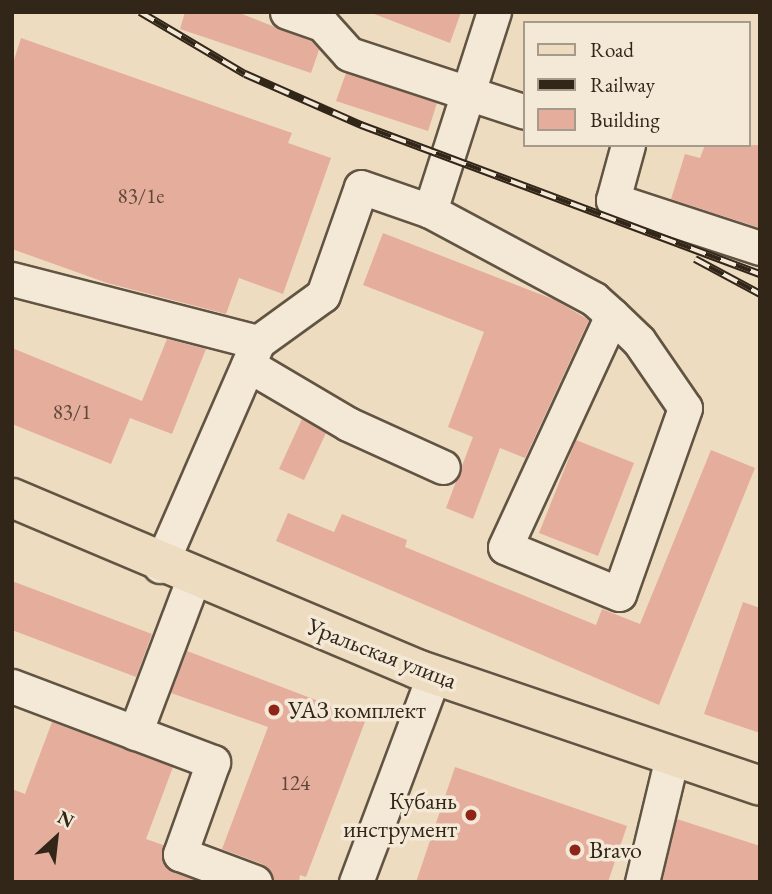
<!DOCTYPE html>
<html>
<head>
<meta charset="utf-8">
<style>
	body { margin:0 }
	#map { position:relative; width:772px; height:894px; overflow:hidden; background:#eedcc0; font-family:"EB Garamond",serif }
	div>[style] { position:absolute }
	.building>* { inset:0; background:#e5ad9c }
	.roads { filter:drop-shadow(2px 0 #615443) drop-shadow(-2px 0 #615443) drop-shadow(0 2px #615443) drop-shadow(0 -2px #615443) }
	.minor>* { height:33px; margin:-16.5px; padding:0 16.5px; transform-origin:16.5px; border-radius:16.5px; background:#f4e8d6 }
	.major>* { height:38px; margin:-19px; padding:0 19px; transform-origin:19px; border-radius:19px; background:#eedcc0 }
	.rail>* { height:8px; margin-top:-4px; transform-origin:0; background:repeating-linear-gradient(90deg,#f4e8d6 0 16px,#322619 0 32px); box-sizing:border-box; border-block:2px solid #322619 }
	.dots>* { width:19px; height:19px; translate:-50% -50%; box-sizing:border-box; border:4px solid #f4e8d6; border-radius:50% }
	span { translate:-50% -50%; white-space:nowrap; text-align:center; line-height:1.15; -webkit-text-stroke:7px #f4e8d6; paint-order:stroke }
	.number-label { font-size:21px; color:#5f483a }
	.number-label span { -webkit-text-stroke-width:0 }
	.street-label { font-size:24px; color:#322619 }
	.poi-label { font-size:24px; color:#322619 }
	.left { translate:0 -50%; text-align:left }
	.right { translate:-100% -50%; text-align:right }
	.frame { position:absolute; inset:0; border:14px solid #322619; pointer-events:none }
	.legend { position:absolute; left:523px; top:21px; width:228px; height:126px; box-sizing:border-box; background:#f4e8d6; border:2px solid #a69a8a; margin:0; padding:9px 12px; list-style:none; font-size:21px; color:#322619 }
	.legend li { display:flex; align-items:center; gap:14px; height:35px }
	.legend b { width:35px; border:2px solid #a69a8a }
	.north { position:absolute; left:21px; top:803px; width:70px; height:70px; -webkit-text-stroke:5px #f4e8d6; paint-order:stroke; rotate:27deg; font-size:19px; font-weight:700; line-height:28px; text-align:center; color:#322619 }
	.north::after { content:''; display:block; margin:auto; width:24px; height:32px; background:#322619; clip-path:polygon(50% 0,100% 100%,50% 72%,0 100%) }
</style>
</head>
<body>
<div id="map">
	<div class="building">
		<i style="clip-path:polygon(185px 12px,237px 12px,311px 41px,319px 50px,311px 73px,180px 29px)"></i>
		<i style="clip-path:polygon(369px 12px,461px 12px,450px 43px)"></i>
		<i style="clip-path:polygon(21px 38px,292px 133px,288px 143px,331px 158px,283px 294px,239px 278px,226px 314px,107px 283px,12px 249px,12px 66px)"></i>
		<i style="clip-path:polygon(346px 73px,437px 103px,428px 131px,336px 101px)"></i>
		<i style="clip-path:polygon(705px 145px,760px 145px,760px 228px,671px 199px,685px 154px,700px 158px)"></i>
		<i style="clip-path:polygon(383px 233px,555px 300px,589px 320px,525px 458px,500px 448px,473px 519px,446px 508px,473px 437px,448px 427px,484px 332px,363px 285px)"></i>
		<i style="clip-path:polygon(167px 339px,206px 349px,172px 434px,130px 418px,111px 464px,12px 424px,12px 348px,142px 401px)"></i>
		<i style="clip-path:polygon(302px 419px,326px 433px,304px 480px,279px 469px)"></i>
		<i style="clip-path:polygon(576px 440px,634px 463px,598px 556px,539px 533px)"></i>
		<i style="clip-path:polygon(711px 450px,755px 468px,659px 705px,276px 541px,288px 513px,334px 532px,342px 514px,407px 540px,405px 547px,596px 625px,602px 609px,640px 624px)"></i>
		<i style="clip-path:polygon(12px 581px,152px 634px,136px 677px,12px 630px)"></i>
		<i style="clip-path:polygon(743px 602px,760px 608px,760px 733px,704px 714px)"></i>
		<i style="clip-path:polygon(187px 651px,366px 719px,306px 877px,300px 875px,299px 882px,274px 882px,262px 864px,222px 849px,268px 727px,171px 693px)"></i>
		<i style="clip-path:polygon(52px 722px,173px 767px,146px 839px,163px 845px,166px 867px,199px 882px,12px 882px,12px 789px,25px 794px)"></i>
		<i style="clip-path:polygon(455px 767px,627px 826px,608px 882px,416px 882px)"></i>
		<i style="clip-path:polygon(677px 819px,760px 846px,760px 882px,662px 882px)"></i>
	</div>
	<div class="roads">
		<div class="minor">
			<i style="left:287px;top:12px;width:37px;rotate:19deg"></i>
			<i style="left:322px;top:24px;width:40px;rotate:48deg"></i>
			<i style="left:349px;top:54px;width:185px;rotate:18.2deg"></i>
			<i style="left:628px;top:145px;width:57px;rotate:105.3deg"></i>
			<i style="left:613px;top:200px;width:155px;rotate:18.1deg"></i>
			<i style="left:430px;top:211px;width:186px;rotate:28.2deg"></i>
			<i style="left:594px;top:299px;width:24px;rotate:42deg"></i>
			<i style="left:612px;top:315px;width:37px;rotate:44deg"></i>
			<i style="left:639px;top:341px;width:81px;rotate:55.5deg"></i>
			<i style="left:685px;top:408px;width:197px;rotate:109.5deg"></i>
			<i style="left:619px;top:594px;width:123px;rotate:-157.6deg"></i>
			<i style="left:505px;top:547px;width:255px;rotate:-65.2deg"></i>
			<i style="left:12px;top:279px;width:254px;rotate:14.4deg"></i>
			<i style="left:248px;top:365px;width:116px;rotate:30.5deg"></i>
			<i style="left:348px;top:424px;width:104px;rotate:24.4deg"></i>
			<i style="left:160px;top:566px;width:244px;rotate:-66.4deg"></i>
			<i style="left:258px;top:342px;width:80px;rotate:-35.9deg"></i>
			<i style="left:323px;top:295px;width:114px;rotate:-70.6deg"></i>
			<i style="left:361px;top:187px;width:73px;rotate:19.2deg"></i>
			<i style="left:430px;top:211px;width:209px;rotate:-72.2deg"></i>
			<i style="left:12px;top:686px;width:215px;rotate:20.7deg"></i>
			<i style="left:213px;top:762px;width:98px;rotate:109.7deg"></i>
			<i style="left:180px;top:854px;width:80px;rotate:20.5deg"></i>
			<i style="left:135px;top:733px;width:158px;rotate:-69.3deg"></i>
			<i style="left:356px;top:882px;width:216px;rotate:-69.4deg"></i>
			<i style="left:642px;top:882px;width:124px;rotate:-76.5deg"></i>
		</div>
		<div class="major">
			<i style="left:12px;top:498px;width:440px;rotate:22.9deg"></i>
			<i style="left:417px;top:669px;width:362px;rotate:18.8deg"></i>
		</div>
	</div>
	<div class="rail">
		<i style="left:140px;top:12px;width:122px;rotate:30.6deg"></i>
		<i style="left:245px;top:74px;width:127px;rotate:23.7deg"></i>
		<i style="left:361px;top:125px;width:426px;rotate:20.5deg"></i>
		<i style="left:695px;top:259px;width:74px;rotate:28.3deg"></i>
	</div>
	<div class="dots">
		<i style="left:274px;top:710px;background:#8f2418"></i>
		<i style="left:471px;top:815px;background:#8f2418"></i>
		<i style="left:575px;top:850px;background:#8f2418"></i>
	</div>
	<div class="number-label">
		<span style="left:141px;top:196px">83/1е</span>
		<span style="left:72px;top:412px">83/1</span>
		<span style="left:295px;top:783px">124</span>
	</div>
	<div class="street-label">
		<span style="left:382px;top:653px;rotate:21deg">Уральская улица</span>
	</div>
	<div class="poi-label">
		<span class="left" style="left:288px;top:710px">УАЗ комплект</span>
		<span class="right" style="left:457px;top:815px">Кубань<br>инструмент</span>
		<span class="left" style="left:589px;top:850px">Bravo</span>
	</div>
	<div class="frame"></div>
	<ul class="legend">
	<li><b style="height:9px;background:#eedcc0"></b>Road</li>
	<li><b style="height:9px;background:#322619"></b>Railway</li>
	<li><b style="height:19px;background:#e5ad9c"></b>Building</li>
	</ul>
	<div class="north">N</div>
</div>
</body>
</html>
